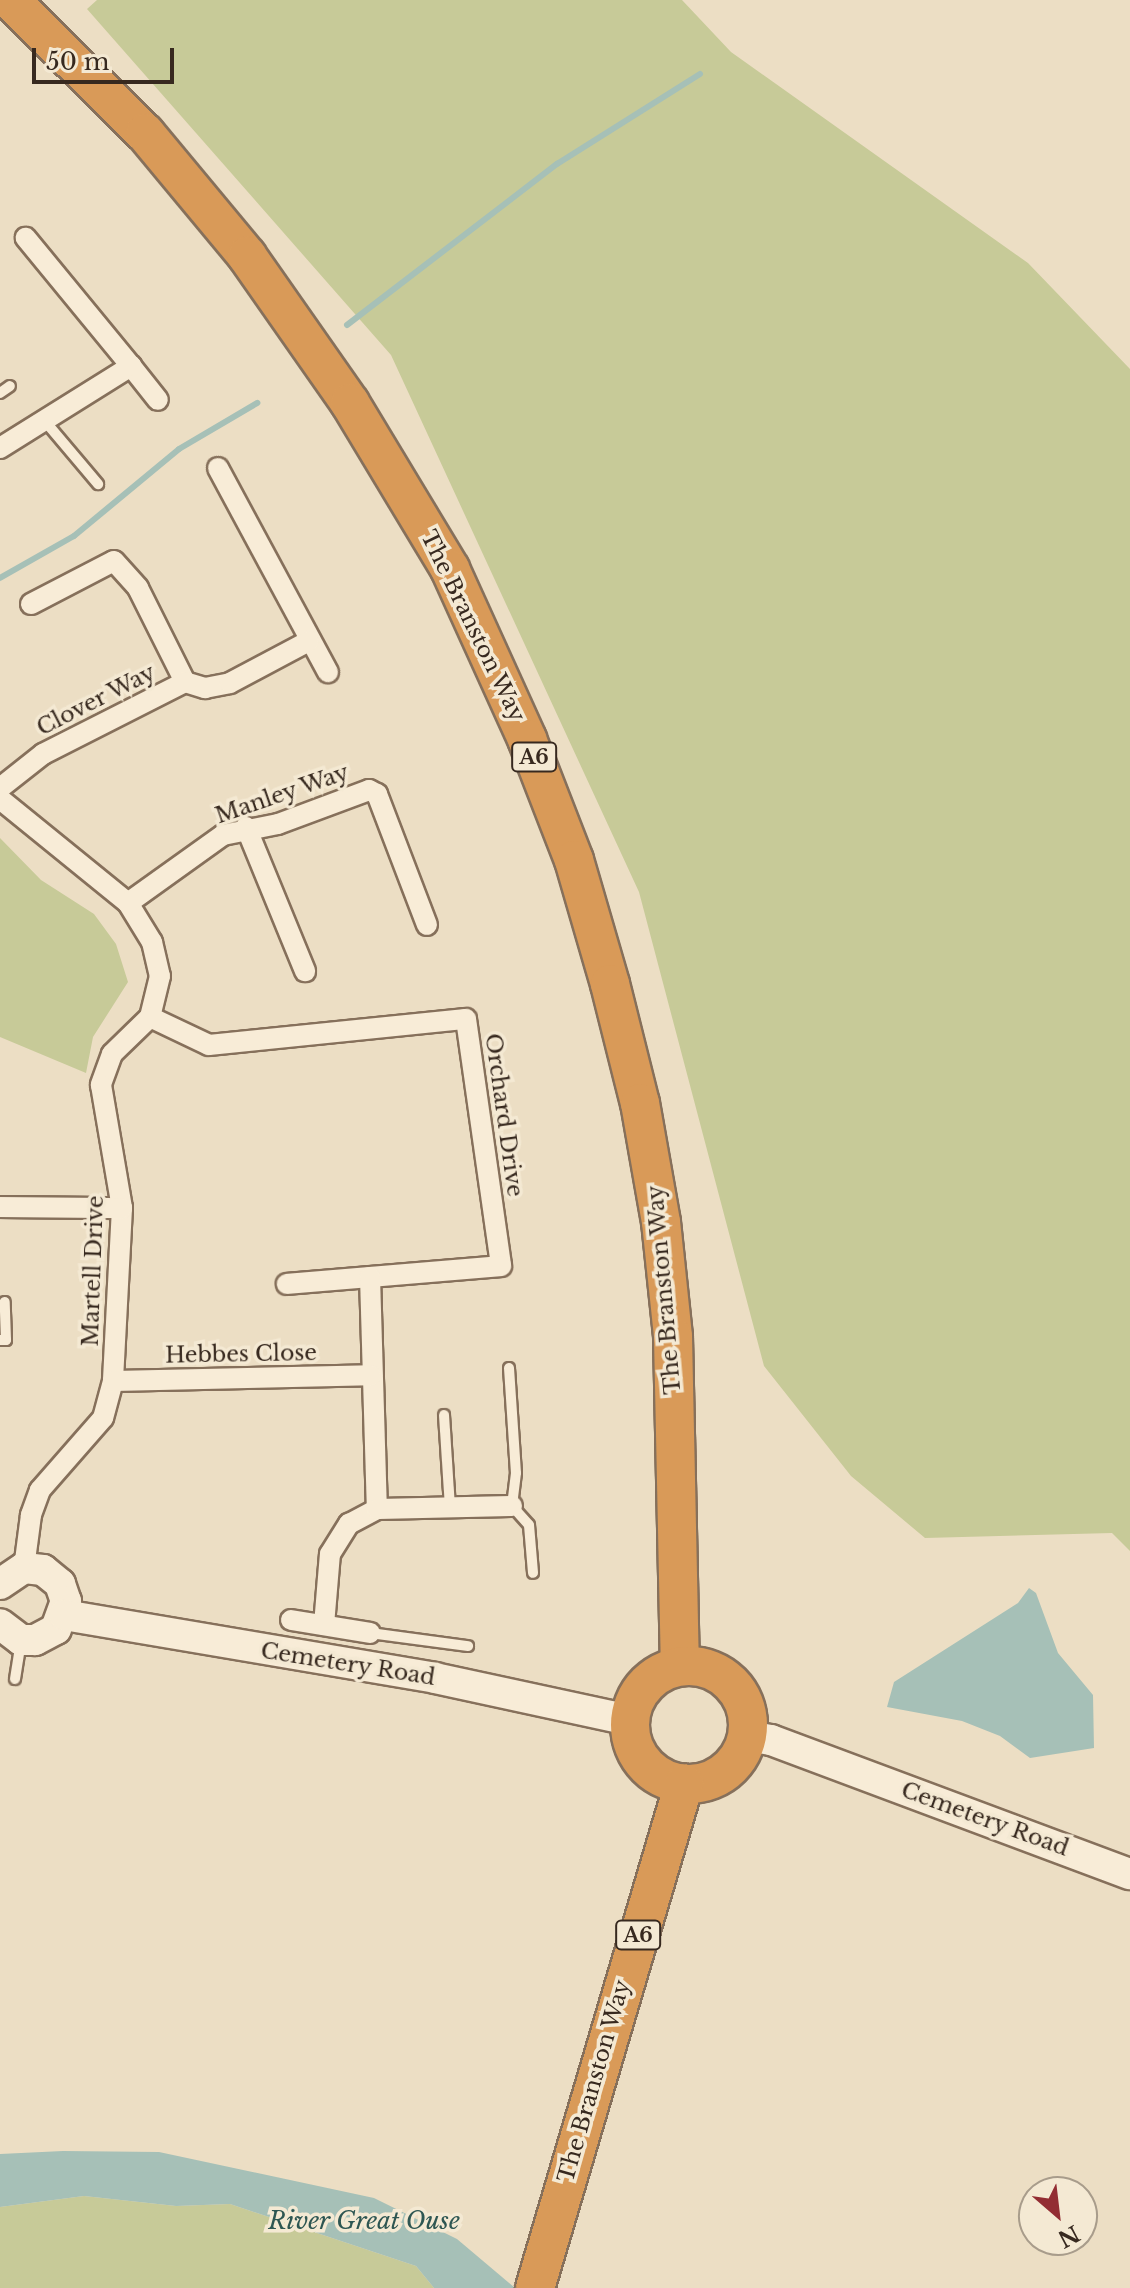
<!DOCTYPE html>
<html>
<head>
<meta charset="utf-8">
<style>
	body { margin:0 }
	#map { position:relative; width:1130px; height:2288px; overflow:hidden; background:#ecdec4; font-family:"Libre Baskerville",serif }
	div>[style] { position:absolute }
	.green>* { inset:0; background:#c7ca98 }
	.water>* { inset:0; background:#a6c0b7 }
	.stream>* { height:6px; margin:-3px; padding:0 3px; transform-origin:3px; border-radius:3px; background:#a6c0b7 }
	.roads { filter:drop-shadow(2px 0 #86705b) drop-shadow(-2px 0 #86705b) drop-shadow(0 2px #86705b) drop-shadow(0 -2px #86705b) }
	.lane>* { height:10px; margin:-5px; padding:0 5px; transform-origin:5px; border-radius:5px; background:#f8ecd7 }
	.street>* { height:20px; margin:-10px; padding:0 10px; transform-origin:10px; border-radius:10px; background:#f8ecd7 }
	.secondary>* { height:30px; margin:-15px; padding:0 15px; transform-origin:15px; border-radius:15px; background:#f8ecd7 }
	.highway>* { height:38px; margin:-19px; padding:0 19px; transform-origin:19px; border-radius:19px; background:#d99a58 }
	.highway>.ring { margin:-19px; padding:0; box-sizing:content-box; background:none; border:38px solid #d99a58; border-radius:50% }
	span { translate:-50% -50%; white-space:nowrap; text-align:center; line-height:1.15; -webkit-text-stroke:7px #f4e9d3; paint-order:stroke }
	.shield-label span { padding:2px 6px; background:#f4e9d3; border:2px solid; border-radius:6px; -webkit-text-stroke-width:0 }
	.shield-label { font-size:20px; color:#37291f; font-weight:700 }
	.street-label { font-size:22px; color:#37291f }
	.water-label { font-size:24px; color:#2e5652; font-style:italic }
	.north { position:absolute; left:1018px; top:2176px; width:80px; height:80px; box-sizing:border-box; background:#f4e9d3; border:2px solid #a89c8b; border-radius:50%; rotate:152deg; font-size:22px; font-weight:700; line-height:32px; text-align:center; color:#37291f }
	.north::after { content:''; display:block; margin:auto; width:28px; height:36px; background:#932d33; clip-path:polygon(50% 0,100% 100%,50% 72%,0 100%) }
	.scale { position:absolute; left:32px; top:48px; width:142px; height:36px; box-sizing:border-box; border:4px solid #37291f; border-top:0; padding-left:10px; font-size:24px; line-height:28px; white-space:nowrap; color:#37291f; -webkit-text-stroke:6px #f4e9d3; paint-order:stroke }
</style>
</head>
<body>
<div id="map">
	<div class="green">
		<i style="clip-path:polygon(97px 0,682px 0,731px 52px,1028px 263px,1130px 369px,1130px 1551px,1112px 1533px,925px 1538px,851px 1476px,764px 1366px,639px 892px,391px 355px,87px 9px)"></i>
		<i style="clip-path:polygon(0 838px,41px 880px,94px 914px,116px 944px,128px 982px,93px 1037px,86px 1073px,0 1037px)"></i>
		<i style="clip-path:polygon(84px 2196px,176px 2206px,230px 2204px,416px 2266px,434px 2288px,0 2288px,0 2207px)"></i>
	</div>
	<div class="water">
		<i style="clip-path:polygon(1029px 1588px,1036px 1593px,1058px 1653px,1093px 1695px,1094px 1748px,1030px 1758px,1000px 1736px,962px 1721px,887px 1707px,894px 1682px,1018px 1603px)"></i>
		<i style="clip-path:polygon(63px 2151px,159px 2152px,374px 2198px,457px 2239px,515px 2288px,434px 2288px,416px 2266px,230px 2204px,176px 2206px,84px 2196px,0 2207px,0 2154px)"></i>
	</div>
	<div class="stream">
		<i style="left:347px;top:325px;width:265px;rotate:-37.5deg"></i>
		<i style="left:557px;top:164px;width:169px;rotate:-32.2deg"></i>
		<i style="left:0;top:578px;width:85px;rotate:-29.6deg"></i>
		<i style="left:74px;top:536px;width:136px;rotate:-39.6deg"></i>
		<i style="left:179px;top:449px;width:91px;rotate:-30.5deg"></i>
	</div>
	<div class="roads">
		<div class="lane">
			<i style="left:0;top:393px;width:12px;rotate:-35deg"></i>
			<i style="left:44px;top:420px;width:84px;rotate:49.8deg"></i>
			<i style="left:0;top:1340px;width:6px"></i>
			<i style="left:6px;top:1340px;width:38px;rotate:-92deg"></i>
			<i style="left:509px;top:1368px;width:105px;rotate:86.2deg"></i>
			<i style="left:516px;top:1473px;width:33px;rotate:97deg"></i>
			<i style="left:512px;top:1506px;width:25px;rotate:48deg"></i>
			<i style="left:529px;top:1525px;width:48px;rotate:85.2deg"></i>
			<i style="left:444px;top:1415px;width:92px;rotate:86.3deg"></i>
			<i style="left:370px;top:1633px;width:99px;rotate:7.6deg"></i>
			<i style="left:15px;top:1679px;width:37px;rotate:-81deg"></i>
		</div>
		<div class="street">
			<i style="left:131px;top:366px;width:43px;rotate:51.5deg"></i>
			<i style="left:0;top:448px;width:155px;rotate:-32deg"></i>
			<i style="left:131px;top:366px;width:166px;rotate:-129.4deg"></i>
			<i style="left:218px;top:468px;width:232px;rotate:61.7deg"></i>
			<i style="left:31px;top:604px;width:93px;rotate:-27.4deg"></i>
			<i style="left:114px;top:561px;width:36px;rotate:48deg"></i>
			<i style="left:138px;top:588px;width:105px;rotate:63.4deg"></i>
			<i style="left:0;top:788px;width:55px;rotate:-38.3deg"></i>
			<i style="left:43px;top:754px;width:159px;rotate:-26.9deg"></i>
			<i style="left:185px;top:682px;width:21px;rotate:17deg"></i>
			<i style="left:205px;top:688px;width:25px;rotate:-11deg"></i>
			<i style="left:230px;top:683px;width:89px;rotate:-28deg"></i>
			<i style="left:0;top:799px;width:165px;rotate:39.1deg"></i>
			<i style="left:128px;top:903px;width:46px;rotate:58.4deg"></i>
			<i style="left:152px;top:942px;width:35px;rotate:77deg"></i>
			<i style="left:160px;top:976px;width:42px;rotate:103.7deg"></i>
			<i style="left:150px;top:1017px;width:53px;rotate:135.8deg"></i>
			<i style="left:112px;top:1054px;width:33px;rotate:110deg"></i>
			<i style="left:101px;top:1085px;width:125px;rotate:80.3deg"></i>
			<i style="left:122px;top:1208px;width:173px;rotate:93deg"></i>
			<i style="left:113px;top:1381px;width:38px;rotate:105deg"></i>
			<i style="left:103px;top:1418px;width:96px;rotate:131.2deg"></i>
			<i style="left:40px;top:1490px;width:27px;rotate:110deg"></i>
			<i style="left:31px;top:1515px;width:53px;rotate:97.5deg"></i>
			<i style="left:246px;top:827px;width:156px;rotate:67.7deg"></i>
			<i style="left:128px;top:903px;width:117px;rotate:-35.6deg"></i>
			<i style="left:223px;top:835px;width:56px;rotate:-11.3deg"></i>
			<i style="left:278px;top:824px;width:97px;rotate:-20.5deg"></i>
			<i style="left:369px;top:790px;width:9px;rotate:27deg"></i>
			<i style="left:377px;top:794px;width:140px;rotate:69.1deg"></i>
			<i style="left:150px;top:1017px;width:65px;rotate:25.4deg"></i>
			<i style="left:209px;top:1045px;width:258px;rotate:-5.8deg"></i>
			<i style="left:466px;top:1019px;width:249px;rotate:81.9deg"></i>
			<i style="left:501px;top:1266px;width:215px;rotate:175.2deg"></i>
			<i style="left:0;top:1207px;width:122px;rotate:0.5deg"></i>
			<i style="left:370px;top:1277px;width:232px;rotate:88.3deg"></i>
			<i style="left:113px;top:1381px;width:258px;rotate:-1.3deg"></i>
			<i style="left:291px;top:1620px;width:80px;rotate:9.3deg"></i>
			<i style="left:324px;top:1625px;width:71px;rotate:-85.2deg"></i>
			<i style="left:330px;top:1554px;width:36px;rotate:-58deg"></i>
			<i style="left:349px;top:1524px;width:32px;rotate:-28deg"></i>
			<i style="left:377px;top:1509px;width:135px;rotate:-1.3deg"></i>
		</div>
		<div class="secondary">
			<i style="left:0;top:1584px;width:29px;rotate:-34deg"></i>
			<i style="left:24px;top:1568px;width:19px;rotate:6deg"></i>
			<i style="left:43px;top:1570px;width:22px;rotate:39deg"></i>
			<i style="left:60px;top:1584px;width:18px;rotate:71deg"></i>
			<i style="left:66px;top:1601px;width:30px;rotate:110deg"></i>
			<i style="left:56px;top:1629px;width:24px;rotate:152deg"></i>
			<i style="left:35px;top:1640px;width:14px;rotate:180deg"></i>
			<i style="left:21px;top:1640px;width:26px;rotate:-143deg"></i>
			<i style="left:64px;top:1615px;width:376px;rotate:9.6deg"></i>
			<i style="left:435px;top:1678px;width:199px;rotate:12.2deg"></i>
			<i style="left:748px;top:1736px;width:23px;rotate:10deg"></i>
			<i style="left:771px;top:1740px;width:383px;rotate:20.5deg"></i>
		</div>
		<div class="highway">
			<i style="left:10px;top:0;width:190px;rotate:44.6deg"></i>
			<i style="left:145px;top:133px;width:160px;rotate:50.3deg"></i>
			<i style="left:247px;top:256px;width:179px;rotate:55deg"></i>
			<i style="left:350px;top:403px;width:194px;rotate:58.9deg"></i>
			<i style="left:450px;top:569px;width:187px;rotate:65.6deg"></i>
			<i style="left:527px;top:739px;width:130px;rotate:68.8deg"></i>
			<i style="left:574px;top:860px;width:129px;rotate:73.8deg"></i>
			<i style="left:610px;top:984px;width:123px;rotate:75.9deg"></i>
			<i style="left:640px;top:1103px;width:121px;rotate:80deg"></i>
			<i style="left:661px;top:1222px;width:116px;rotate:84deg"></i>
			<i style="left:673px;top:1337px;width:329px;rotate:88.8deg"></i>
			<i class="ring" style="left:630px;top:1666px;width:80px;height:80px"></i>
			<i style="left:535px;top:2288px;width:526px;rotate:-73.53deg"></i>
		</div>
	</div>
	<div class="shield-label">
		<span style="left:534px;top:757px">A6</span>
		<span style="left:638px;top:1935px">A6</span>
	</div>
	<div class="street-label">
		<span style="left:473px;top:626px;rotate:64deg">The Branston Way</span>
		<span style="left:96px;top:700px;rotate:-27deg">Clover Way</span>
		<span style="left:282px;top:794px;rotate:-19deg">Manley Way</span>
		<span style="left:504px;top:1115px;rotate:82deg">Orchard Drive</span>
		<span style="left:93px;top:1271px;rotate:-88deg">Martell Drive</span>
		<span style="left:664px;top:1290px;rotate:-95deg">The Branston Way</span>
		<span style="left:241px;top:1354px;rotate:-1deg">Hebbes Close</span>
		<span style="left:348px;top:1664px;rotate:9deg">Cemetery Road</span>
		<span style="left:985px;top:1819px;rotate:20deg">Cemetery Road</span>
		<span style="left:594px;top:2081px;rotate:-74deg">The Branston Way</span>
	</div>
	<div class="water-label">
		<span style="left:364px;top:2221px">River Great Ouse</span>
	</div>
	<div class="north">N</div>
	<div class="scale">50 m</div>
</div>
</body>
</html>
